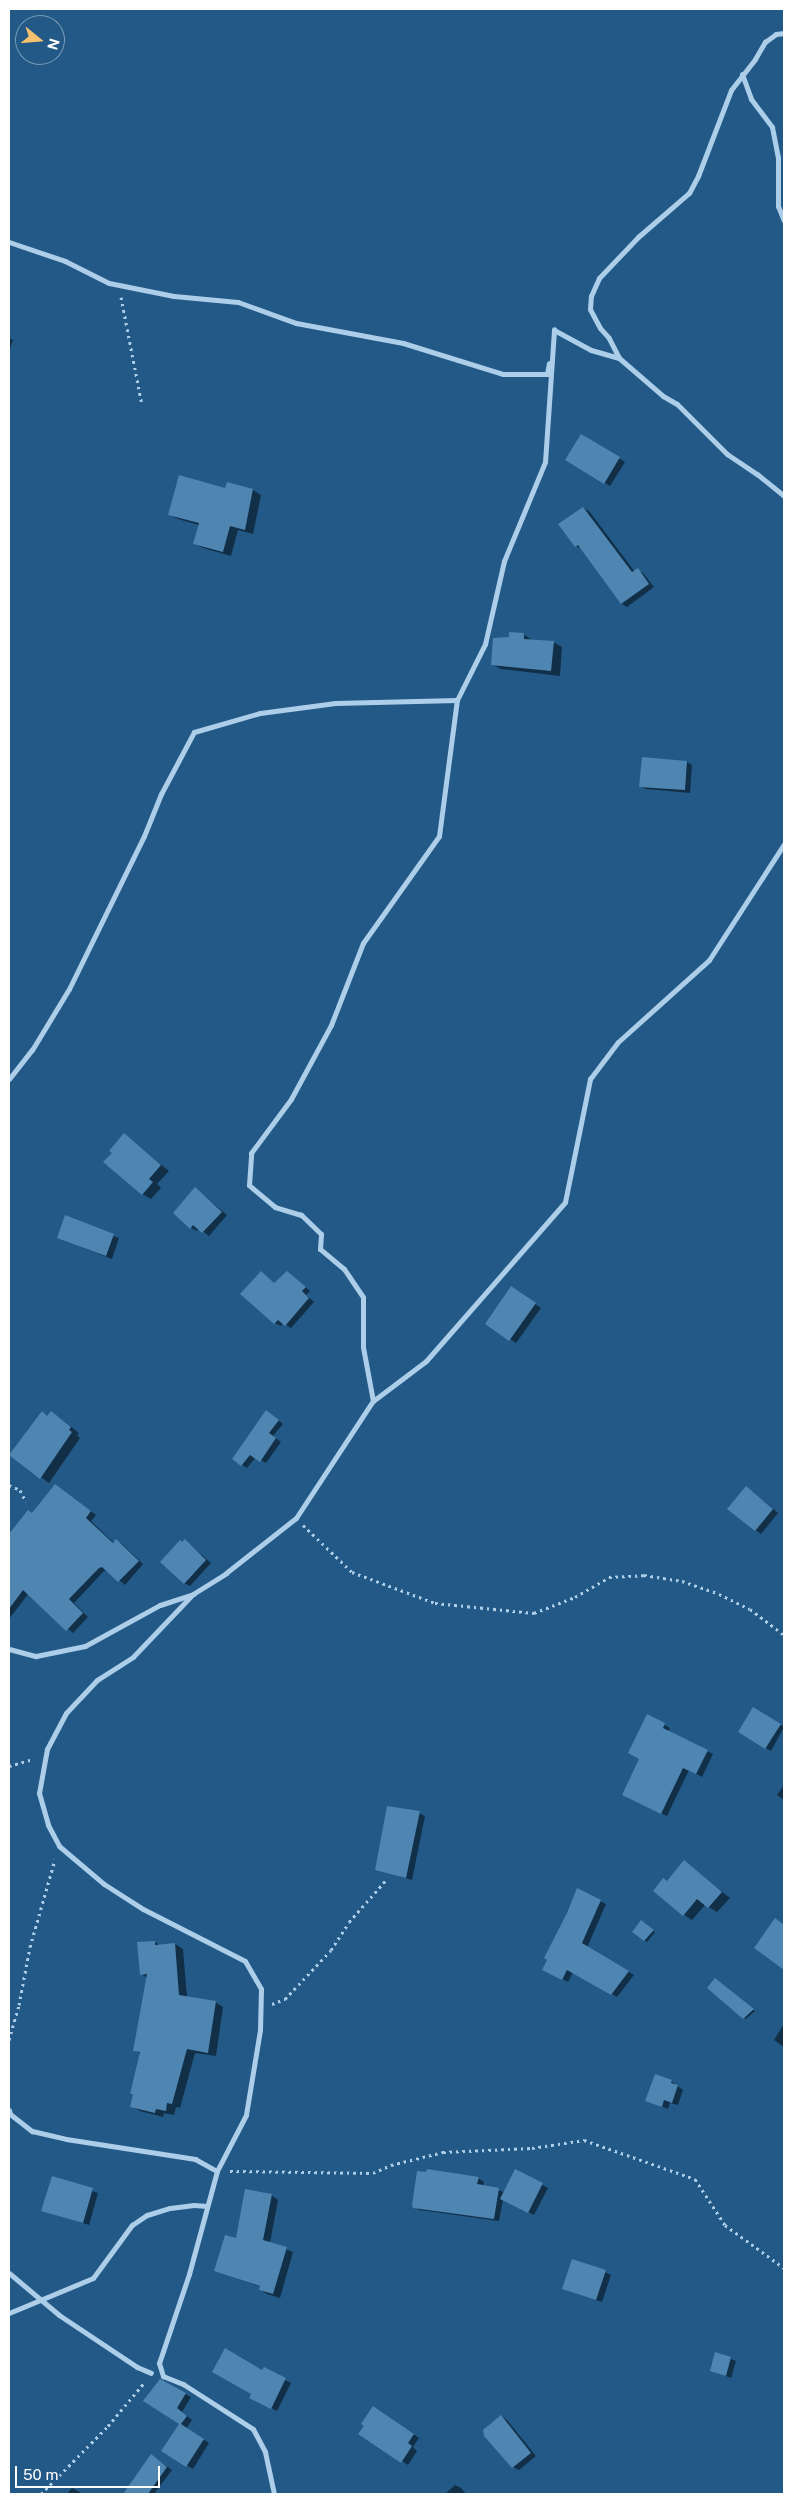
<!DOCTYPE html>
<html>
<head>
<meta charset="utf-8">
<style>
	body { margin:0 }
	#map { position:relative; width:793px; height:2503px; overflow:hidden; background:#225987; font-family:"Public Sans",sans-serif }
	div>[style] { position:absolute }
	.shadow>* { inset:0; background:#0007 }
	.building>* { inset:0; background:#4f85b1 }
	.path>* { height:3px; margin-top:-1.5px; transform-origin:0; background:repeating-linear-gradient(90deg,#adcee9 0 2.5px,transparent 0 6.5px) }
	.minor>* { height:5px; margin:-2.5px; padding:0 2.5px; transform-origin:2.5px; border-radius:2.5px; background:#adcee9 }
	span { translate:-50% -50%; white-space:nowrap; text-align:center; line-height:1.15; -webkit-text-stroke:4px #225987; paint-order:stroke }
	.frame { position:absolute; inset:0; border:10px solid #fff; pointer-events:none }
	.north { position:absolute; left:15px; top:15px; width:50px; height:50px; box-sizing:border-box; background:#225987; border:1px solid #7a9bb7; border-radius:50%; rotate:107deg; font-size:14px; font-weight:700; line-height:20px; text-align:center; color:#fff }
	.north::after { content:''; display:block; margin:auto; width:18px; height:22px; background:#f5c16f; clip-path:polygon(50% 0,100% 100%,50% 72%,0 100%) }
	.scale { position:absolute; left:15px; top:2466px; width:145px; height:22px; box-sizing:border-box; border:2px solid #fff; border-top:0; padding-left:6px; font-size:15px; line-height:18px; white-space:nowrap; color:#fff; -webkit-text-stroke:4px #225987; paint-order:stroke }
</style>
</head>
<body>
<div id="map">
	<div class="shadow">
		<i style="clip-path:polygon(9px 338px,13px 340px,9px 352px)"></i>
		<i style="clip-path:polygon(581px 435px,625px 462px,610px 486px,566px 460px)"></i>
		<i style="clip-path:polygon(226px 489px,253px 490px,261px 495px,253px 534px,238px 530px,231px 556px,203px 548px,195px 544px,199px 525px,178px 519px,170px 515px)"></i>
		<i style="clip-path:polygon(583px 508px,589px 511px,635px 572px,638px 570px,643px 573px,654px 587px,627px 607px,622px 604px,582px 549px,576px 546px)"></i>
		<i style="clip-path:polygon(523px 634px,532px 640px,553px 642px,562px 647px,560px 676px,501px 669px,492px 664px,510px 638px)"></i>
		<i style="clip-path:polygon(687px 762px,692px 765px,690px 793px,646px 789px,640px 786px)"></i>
		<i style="clip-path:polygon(125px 1135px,169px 1171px,157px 1184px,161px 1188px,151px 1199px,142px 1194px,113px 1153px)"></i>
		<i style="clip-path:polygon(195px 1188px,227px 1215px,209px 1236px,199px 1228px,197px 1231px,191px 1228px,175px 1213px)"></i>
		<i style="clip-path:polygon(66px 1217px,119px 1238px,112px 1259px,64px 1240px)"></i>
		<i style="clip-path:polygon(288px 1272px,310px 1291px,306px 1295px,314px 1302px,291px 1328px,283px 1323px,281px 1326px,275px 1323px,261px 1273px,275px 1284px)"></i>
		<i style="clip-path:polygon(517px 1291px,541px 1308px,516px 1343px,487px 1324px)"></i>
		<i style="clip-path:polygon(42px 1413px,48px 1417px,51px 1413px,60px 1418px,79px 1433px,77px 1435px,80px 1438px,49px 1483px,11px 1455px)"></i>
		<i style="clip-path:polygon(271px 1414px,283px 1424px,273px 1436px,281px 1442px,266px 1463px,256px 1457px,247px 1468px,242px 1465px)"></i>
		<i style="clip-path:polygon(61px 1489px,96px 1515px,91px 1521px,114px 1543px,116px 1541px,122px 1544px,143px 1564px,125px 1585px,107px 1570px,104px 1571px,74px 1603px,88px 1617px,73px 1633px,29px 1593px,9px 1619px,9px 1536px,28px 1511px,33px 1514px)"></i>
		<i style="clip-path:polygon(752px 1491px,778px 1513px,761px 1534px,755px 1530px)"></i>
		<i style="clip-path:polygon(185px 1540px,211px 1563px,190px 1586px,184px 1583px,182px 1543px)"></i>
		<i style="clip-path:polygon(753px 1708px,784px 1727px,771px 1751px,740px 1732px)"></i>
		<i style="clip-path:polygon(647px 1716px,670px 1728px,668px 1732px,713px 1754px,702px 1777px,689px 1770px,667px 1816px,629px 1798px,640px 1759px)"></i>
		<i style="clip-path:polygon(784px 1785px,784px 1800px,777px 1795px)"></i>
		<i style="clip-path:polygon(419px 1813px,425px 1816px,412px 1880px,377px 1869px)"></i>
		<i style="clip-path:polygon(684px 1862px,730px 1898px,717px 1912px,705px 1905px,692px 1920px,684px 1915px,667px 1882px)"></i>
		<i style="clip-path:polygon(577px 1890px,606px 1904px,587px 1948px,634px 1975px,617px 1997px,573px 1972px,568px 1982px,544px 1969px)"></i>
		<i style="clip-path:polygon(644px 1923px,655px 1932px,647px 1942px,633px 1931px)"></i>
		<i style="clip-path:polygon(155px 1942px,161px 1946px,175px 1944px,183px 1949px,187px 1997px,215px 2002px,223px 2007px,216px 2056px,195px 2053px,180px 2108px,176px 2107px,174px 2115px,164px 2113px,163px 2117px,140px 2111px,131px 2106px,141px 2054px,135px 2050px,148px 1978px,141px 1974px)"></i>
		<i style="clip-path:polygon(718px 1981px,755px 2011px,746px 2019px,744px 2018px)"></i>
		<i style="clip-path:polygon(784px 2024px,784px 2047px,774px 2040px)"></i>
		<i style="clip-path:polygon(671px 2081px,683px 2090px,678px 2105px,670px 2103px,668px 2109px,646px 2100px)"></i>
		<i style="clip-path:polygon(515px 2170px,548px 2188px,534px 2215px,503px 2200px,499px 2221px,420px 2210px,414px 2207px,478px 2178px,484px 2182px,483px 2186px,504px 2192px)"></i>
		<i style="clip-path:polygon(52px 2177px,98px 2193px,89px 2225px,43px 2210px)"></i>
		<i style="clip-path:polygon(271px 2195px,278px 2200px,270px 2243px,293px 2252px,280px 2298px,267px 2294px,260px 2290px,261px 2287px,216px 2271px)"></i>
		<i style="clip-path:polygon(605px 2272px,611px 2275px,602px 2302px,564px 2289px)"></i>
		<i style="clip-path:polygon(716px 2353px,736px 2361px,731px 2378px,711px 2370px)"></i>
		<i style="clip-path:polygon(264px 2369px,291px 2383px,277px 2411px,256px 2400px)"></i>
		<i style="clip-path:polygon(160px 2381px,191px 2397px,182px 2412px,192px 2420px,186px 2429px,209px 2443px,193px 2469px,163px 2451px,180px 2423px)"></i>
		<i style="clip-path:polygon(379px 2410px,419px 2438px,413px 2447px,417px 2451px,408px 2465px,360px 2433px)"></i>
		<i style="clip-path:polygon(501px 2416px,507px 2420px,536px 2456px,519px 2470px,513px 2467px,485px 2435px)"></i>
		<i style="clip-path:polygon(151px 2455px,172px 2470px,154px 2494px,124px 2494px)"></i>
		<i style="clip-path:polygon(455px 2485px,461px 2488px,466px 2494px,445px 2494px)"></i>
		<i style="clip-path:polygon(72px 2488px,78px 2491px,82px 2494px,67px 2494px)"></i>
	</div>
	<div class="building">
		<i style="clip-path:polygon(581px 434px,620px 457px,604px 484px,565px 460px)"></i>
		<i style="clip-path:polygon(179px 475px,225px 488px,227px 482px,253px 489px,245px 530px,230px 526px,223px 552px,193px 544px,199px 523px,168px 515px)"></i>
		<i style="clip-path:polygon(583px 507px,632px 572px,638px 568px,649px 584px,621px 604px,578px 545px,575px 547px,558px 524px)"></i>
		<i style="clip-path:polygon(509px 632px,524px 633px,524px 639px,554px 641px,551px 671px,491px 665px,493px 638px,509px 637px)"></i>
		<i style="clip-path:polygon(642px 757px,687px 761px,685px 790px,639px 787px)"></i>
		<i style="clip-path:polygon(124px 1133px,161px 1165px,149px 1179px,153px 1182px,142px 1195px,103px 1162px,112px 1153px,109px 1151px)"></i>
		<i style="clip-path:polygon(195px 1187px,222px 1212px,202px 1233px,193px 1225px,190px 1229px,173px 1213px)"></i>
		<i style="clip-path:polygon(65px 1215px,114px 1234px,106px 1256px,57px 1238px)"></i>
		<i style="clip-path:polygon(261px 1271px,274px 1283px,287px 1271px,306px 1287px,302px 1291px,309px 1298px,285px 1326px,278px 1320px,274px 1324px,240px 1294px)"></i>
		<i style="clip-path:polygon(511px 1286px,536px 1303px,509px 1341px,485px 1324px)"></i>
		<i style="clip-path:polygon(266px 1410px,279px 1420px,269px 1433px,276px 1438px,260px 1462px,250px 1455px,241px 1466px,232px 1459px)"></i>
		<i style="clip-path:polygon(42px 1411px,47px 1416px,51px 1411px,71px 1427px,69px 1430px,72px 1432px,40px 1479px,9px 1455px)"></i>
		<i style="clip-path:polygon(55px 1484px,91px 1511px,86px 1518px,113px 1543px,116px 1539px,139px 1561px,118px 1582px,102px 1567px,99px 1568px,69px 1599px,83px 1613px,66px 1631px,23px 1590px,9px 1609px,9px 1534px,28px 1510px,32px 1513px)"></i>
		<i style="clip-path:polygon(746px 1486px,773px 1509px,755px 1531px,727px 1509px)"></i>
		<i style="clip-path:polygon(185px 1539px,206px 1560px,184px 1584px,160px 1562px,180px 1540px,182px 1542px)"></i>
		<i style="clip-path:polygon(753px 1707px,781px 1724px,765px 1749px,738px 1732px)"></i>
		<i style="clip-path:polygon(647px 1714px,665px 1723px,663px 1728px,708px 1750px,696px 1774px,683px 1768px,661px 1814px,622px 1795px,639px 1759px,628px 1753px)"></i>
		<i style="clip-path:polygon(387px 1806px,420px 1811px,406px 1878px,375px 1870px)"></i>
		<i style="clip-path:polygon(684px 1860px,722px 1892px,708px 1908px,697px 1899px,683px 1916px,653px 1891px,663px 1878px,667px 1881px)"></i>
		<i style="clip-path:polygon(577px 1888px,601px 1900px,582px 1943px,629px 1971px,611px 1995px,567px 1970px,562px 1980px,542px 1970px,547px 1960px,544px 1958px,567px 1913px)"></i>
		<i style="clip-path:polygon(775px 1918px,784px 1925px,784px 1970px,754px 1948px)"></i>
		<i style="clip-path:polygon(641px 1920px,654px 1930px,644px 1941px,632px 1932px)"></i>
		<i style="clip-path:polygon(155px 1941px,155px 1945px,175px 1943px,179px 1995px,216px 2001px,208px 2053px,187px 2049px,172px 2104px,167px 2103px,166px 2111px,156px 2109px,155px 2113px,130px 2107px,133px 2094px,130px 2094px,140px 2052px,133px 2051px,147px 1974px,140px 1975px,137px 1942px)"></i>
		<i style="clip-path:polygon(715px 1978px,754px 2009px,743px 2019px,707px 1988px)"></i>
		<i style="clip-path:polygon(655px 2074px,672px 2080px,671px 2083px,678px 2085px,672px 2103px,664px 2100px,662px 2107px,645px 2101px)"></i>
		<i style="clip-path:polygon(427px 2169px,479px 2177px,477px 2184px,499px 2188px,494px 2219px,413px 2208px,412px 2205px,417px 2171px,426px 2172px)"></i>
		<i style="clip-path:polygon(515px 2169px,543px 2183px,528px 2213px,500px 2199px)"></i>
		<i style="clip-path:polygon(52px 2176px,93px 2188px,83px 2223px,41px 2211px)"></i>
		<i style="clip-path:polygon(245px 2189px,272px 2194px,263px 2240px,287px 2247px,273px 2294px,259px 2290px,260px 2286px,214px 2271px,225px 2235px,236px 2238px)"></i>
		<i style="clip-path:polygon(572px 2259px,606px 2270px,596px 2300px,562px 2289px)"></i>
		<i style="clip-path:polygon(225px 2348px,262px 2370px,264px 2367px,286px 2378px,271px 2409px,249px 2398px,251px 2394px,212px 2372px)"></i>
		<i style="clip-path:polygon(715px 2352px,731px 2357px,726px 2376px,710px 2371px)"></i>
		<i style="clip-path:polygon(160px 2379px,186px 2393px,177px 2408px,187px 2416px,181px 2424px,204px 2439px,186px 2467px,161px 2451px,179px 2424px,143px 2401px)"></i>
		<i style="clip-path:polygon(373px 2406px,414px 2434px,408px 2443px,412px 2446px,401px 2463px,358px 2434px,364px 2426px,361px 2424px)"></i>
		<i style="clip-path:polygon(501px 2415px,531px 2453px,512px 2468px,484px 2436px,483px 2430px)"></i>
		<i style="clip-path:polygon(151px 2454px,167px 2467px,148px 2494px,123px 2494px)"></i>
	</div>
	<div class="path">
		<i style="left:121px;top:297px;width:110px;rotate:79deg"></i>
		<i style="left:9px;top:1485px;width:12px;rotate:24deg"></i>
		<i style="left:20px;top:1490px;width:13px;rotate:63deg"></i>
		<i style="left:303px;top:1525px;width:68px;rotate:43.8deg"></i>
		<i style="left:352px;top:1572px;width:89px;rotate:20.5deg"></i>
		<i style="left:435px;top:1603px;width:100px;rotate:5.8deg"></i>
		<i style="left:534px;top:1613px;width:44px;rotate:-21.3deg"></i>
		<i style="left:575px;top:1597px;width:39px;rotate:-30deg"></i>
		<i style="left:609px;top:1577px;width:35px;rotate:-3deg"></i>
		<i style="left:644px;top:1575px;width:38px;rotate:9deg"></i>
		<i style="left:682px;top:1581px;width:39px;rotate:19deg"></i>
		<i style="left:719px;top:1594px;width:34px;rotate:26deg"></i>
		<i style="left:750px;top:1609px;width:43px;rotate:37.4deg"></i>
		<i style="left:9px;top:1766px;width:25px;rotate:-16deg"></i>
		<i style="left:272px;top:2004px;width:14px;rotate:-21deg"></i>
		<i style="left:285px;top:1999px;width:67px;rotate:-46.8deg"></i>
		<i style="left:331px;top:1950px;width:33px;rotate:-57deg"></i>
		<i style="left:349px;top:1922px;width:56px;rotate:-48.6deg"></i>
		<i style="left:9px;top:2040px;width:36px;rotate:-74deg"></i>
		<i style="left:19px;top:2005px;width:59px;rotate:-79.3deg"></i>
		<i style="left:30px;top:1947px;width:91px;rotate:-74.1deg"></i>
		<i style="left:230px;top:2171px;width:143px;rotate:0.8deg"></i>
		<i style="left:373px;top:2173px;width:20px;rotate:-24deg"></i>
		<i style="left:391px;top:2165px;width:54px;rotate:-14deg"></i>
		<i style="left:443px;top:2152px;width:89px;rotate:-2.6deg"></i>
		<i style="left:532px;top:2148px;width:53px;rotate:-8.7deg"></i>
		<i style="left:584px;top:2140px;width:118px;rotate:19.4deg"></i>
		<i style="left:695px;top:2179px;width:55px;rotate:56.9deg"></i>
		<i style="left:725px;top:2225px;width:73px;rotate:36.1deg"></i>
		<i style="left:41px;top:2494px;width:95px;rotate:-45.4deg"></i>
		<i style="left:108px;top:2426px;width:56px;rotate:-50.1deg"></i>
	</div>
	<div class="minor">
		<i style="left:742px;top:74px;width:27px;rotate:70deg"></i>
		<i style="left:751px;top:99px;width:35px;rotate:53deg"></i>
		<i style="left:772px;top:127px;width:31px;rotate:79deg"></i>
		<i style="left:778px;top:157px;width:49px;rotate:90deg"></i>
		<i style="left:778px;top:206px;width:16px;rotate:68deg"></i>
		<i style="left:9px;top:242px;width:59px;rotate:18.7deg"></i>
		<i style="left:65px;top:261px;width:49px;rotate:26.6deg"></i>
		<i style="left:109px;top:283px;width:66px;rotate:11.3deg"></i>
		<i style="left:174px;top:296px;width:64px;rotate:5.4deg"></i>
		<i style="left:238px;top:302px;width:62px;rotate:19.9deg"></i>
		<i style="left:296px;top:323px;width:109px;rotate:10.6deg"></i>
		<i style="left:403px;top:343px;width:105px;rotate:17.2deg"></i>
		<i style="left:503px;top:374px;width:44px"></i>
		<i style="left:547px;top:374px;width:11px;rotate:-80deg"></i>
		<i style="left:554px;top:330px;width:42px;rotate:28.4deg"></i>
		<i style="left:591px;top:350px;width:29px;rotate:16deg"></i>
		<i style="left:619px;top:358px;width:58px;rotate:40.8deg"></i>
		<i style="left:663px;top:396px;width:16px;rotate:30deg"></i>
		<i style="left:677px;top:404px;width:71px;rotate:45deg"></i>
		<i style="left:727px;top:454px;width:36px;rotate:34deg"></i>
		<i style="left:757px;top:474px;width:35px;rotate:39deg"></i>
		<i style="left:619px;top:358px;width:22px;rotate:-117deg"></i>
		<i style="left:609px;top:338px;width:13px;rotate:-132deg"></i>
		<i style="left:600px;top:328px;width:21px;rotate:-118deg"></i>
		<i style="left:590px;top:309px;width:13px;rotate:-86deg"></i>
		<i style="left:591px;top:296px;width:20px;rotate:-66deg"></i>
		<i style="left:599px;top:278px;width:57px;rotate:-46.4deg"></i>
		<i style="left:638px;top:237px;width:67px;rotate:-40.8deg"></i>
		<i style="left:689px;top:193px;width:19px;rotate:-62deg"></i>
		<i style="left:698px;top:176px;width:92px;rotate:-69deg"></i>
		<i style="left:731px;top:90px;width:39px;rotate:-52deg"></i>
		<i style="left:755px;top:59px;width:20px;rotate:-60deg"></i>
		<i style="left:765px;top:42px;width:14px;rotate:-36deg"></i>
		<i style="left:776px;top:34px;width:8px;rotate:-7deg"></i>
		<i style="left:9px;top:1079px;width:37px;rotate:-52deg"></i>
		<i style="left:32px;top:1050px;width:71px;rotate:-58.8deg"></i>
		<i style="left:69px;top:989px;width:170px;rotate:-63.9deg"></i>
		<i style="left:144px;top:836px;width:45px;rotate:-68deg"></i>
		<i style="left:161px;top:794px;width:70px;rotate:-62deg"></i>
		<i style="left:194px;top:732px;width:69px;rotate:-16.1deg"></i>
		<i style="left:260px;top:713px;width:76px;rotate:-7.6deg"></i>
		<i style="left:335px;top:703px;width:122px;rotate:-1.4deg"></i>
		<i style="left:373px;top:1401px;width:66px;rotate:-37deg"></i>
		<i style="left:426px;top:1361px;width:211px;rotate:-48.8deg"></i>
		<i style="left:565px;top:1202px;width:126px;rotate:-78.5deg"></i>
		<i style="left:590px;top:1079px;width:46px;rotate:-52.9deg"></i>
		<i style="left:618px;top:1042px;width:122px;rotate:-42deg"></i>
		<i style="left:709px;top:960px;width:138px;rotate:-57.1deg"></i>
		<i style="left:191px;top:1596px;width:84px;rotate:133.6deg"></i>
		<i style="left:133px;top:1657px;width:43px;rotate:147.4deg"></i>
		<i style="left:97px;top:1680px;width:45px;rotate:133.2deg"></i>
		<i style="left:66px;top:1713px;width:41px;rotate:117.8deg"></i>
		<i style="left:47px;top:1749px;width:45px;rotate:100.3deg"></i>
		<i style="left:39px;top:1793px;width:33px;rotate:74deg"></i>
		<i style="left:48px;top:1825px;width:24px;rotate:62deg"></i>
		<i style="left:59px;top:1846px;width:59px;rotate:40.2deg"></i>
		<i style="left:104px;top:1884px;width:46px;rotate:32.7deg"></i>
		<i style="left:143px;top:1909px;width:114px;rotate:27deg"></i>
		<i style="left:245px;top:1961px;width:32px;rotate:60deg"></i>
		<i style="left:261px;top:1989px;width:41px;rotate:91.4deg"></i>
		<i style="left:260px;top:2030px;width:86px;rotate:99.4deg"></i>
		<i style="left:246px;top:2115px;width:63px;rotate:117.4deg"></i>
		<i style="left:217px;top:2171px;width:107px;rotate:105.2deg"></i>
		<i style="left:189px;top:2274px;width:94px;rotate:108.6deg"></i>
		<i style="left:159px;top:2363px;width:14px;rotate:73deg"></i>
		<i style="left:163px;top:2376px;width:22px;rotate:22deg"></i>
		<i style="left:183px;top:2384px;width:83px;rotate:32.7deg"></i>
		<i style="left:253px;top:2429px;width:26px;rotate:62deg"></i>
		<i style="left:265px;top:2452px;width:43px;rotate:77.9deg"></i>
		<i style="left:9px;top:1649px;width:28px;rotate:15deg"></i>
		<i style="left:36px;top:1656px;width:50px;rotate:-11.5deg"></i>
		<i style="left:85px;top:1646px;width:85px;rotate:-28.7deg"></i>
		<i style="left:160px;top:1605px;width:35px;rotate:-18deg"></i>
		<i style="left:193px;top:1594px;width:39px;rotate:-32deg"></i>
		<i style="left:226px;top:1573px;width:89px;rotate:-38.2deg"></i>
		<i style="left:296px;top:1518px;width:140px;rotate:-56.7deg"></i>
		<i style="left:373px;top:1401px;width:55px;rotate:-100.5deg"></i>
		<i style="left:363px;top:1347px;width:50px;rotate:-90deg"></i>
		<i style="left:363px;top:1297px;width:34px;rotate:-124deg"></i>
		<i style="left:344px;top:1269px;width:31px;rotate:-140deg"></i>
		<i style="left:320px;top:1249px;width:15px;rotate:-86deg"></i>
		<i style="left:321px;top:1234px;width:28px;rotate:-136deg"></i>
		<i style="left:301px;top:1215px;width:27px;rotate:-163deg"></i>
		<i style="left:275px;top:1207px;width:34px;rotate:-140deg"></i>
		<i style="left:249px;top:1185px;width:32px;rotate:-86deg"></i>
		<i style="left:251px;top:1153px;width:67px;rotate:-53.5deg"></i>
		<i style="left:291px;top:1099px;width:84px;rotate:-61.6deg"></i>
		<i style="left:331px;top:1025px;width:88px;rotate:-68.7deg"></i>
		<i style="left:363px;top:943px;width:131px;rotate:-54.6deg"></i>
		<i style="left:439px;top:836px;width:137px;rotate:-82.5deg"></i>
		<i style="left:457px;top:700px;width:63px;rotate:-63.4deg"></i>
		<i style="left:485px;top:644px;width:85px;rotate:-77.1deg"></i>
		<i style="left:504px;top:561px;width:107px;rotate:-67.5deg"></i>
		<i style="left:545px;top:462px;width:133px;rotate:-86.1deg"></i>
		<i style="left:9px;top:2110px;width:4px;rotate:76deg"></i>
		<i style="left:10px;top:2114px;width:28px;rotate:38deg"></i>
		<i style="left:32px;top:2131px;width:35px;rotate:13deg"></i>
		<i style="left:66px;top:2139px;width:131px;rotate:8.8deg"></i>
		<i style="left:195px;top:2159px;width:25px;rotate:29deg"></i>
		<i style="left:9px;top:2273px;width:65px;rotate:40deg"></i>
		<i style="left:59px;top:2315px;width:94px;rotate:33.7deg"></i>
		<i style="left:137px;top:2367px;width:15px;rotate:23deg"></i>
		<i style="left:9px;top:2313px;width:91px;rotate:-22.6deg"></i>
		<i style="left:93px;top:2278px;width:66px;rotate:-53.7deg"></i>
		<i style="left:132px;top:2225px;width:18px;rotate:-34deg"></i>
		<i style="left:147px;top:2215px;width:24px;rotate:-17deg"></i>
		<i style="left:170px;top:2208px;width:24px;rotate:-7deg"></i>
		<i style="left:194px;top:2205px;width:13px;rotate:4deg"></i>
	</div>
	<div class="frame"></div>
	<div class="north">N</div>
	<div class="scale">50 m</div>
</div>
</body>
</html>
